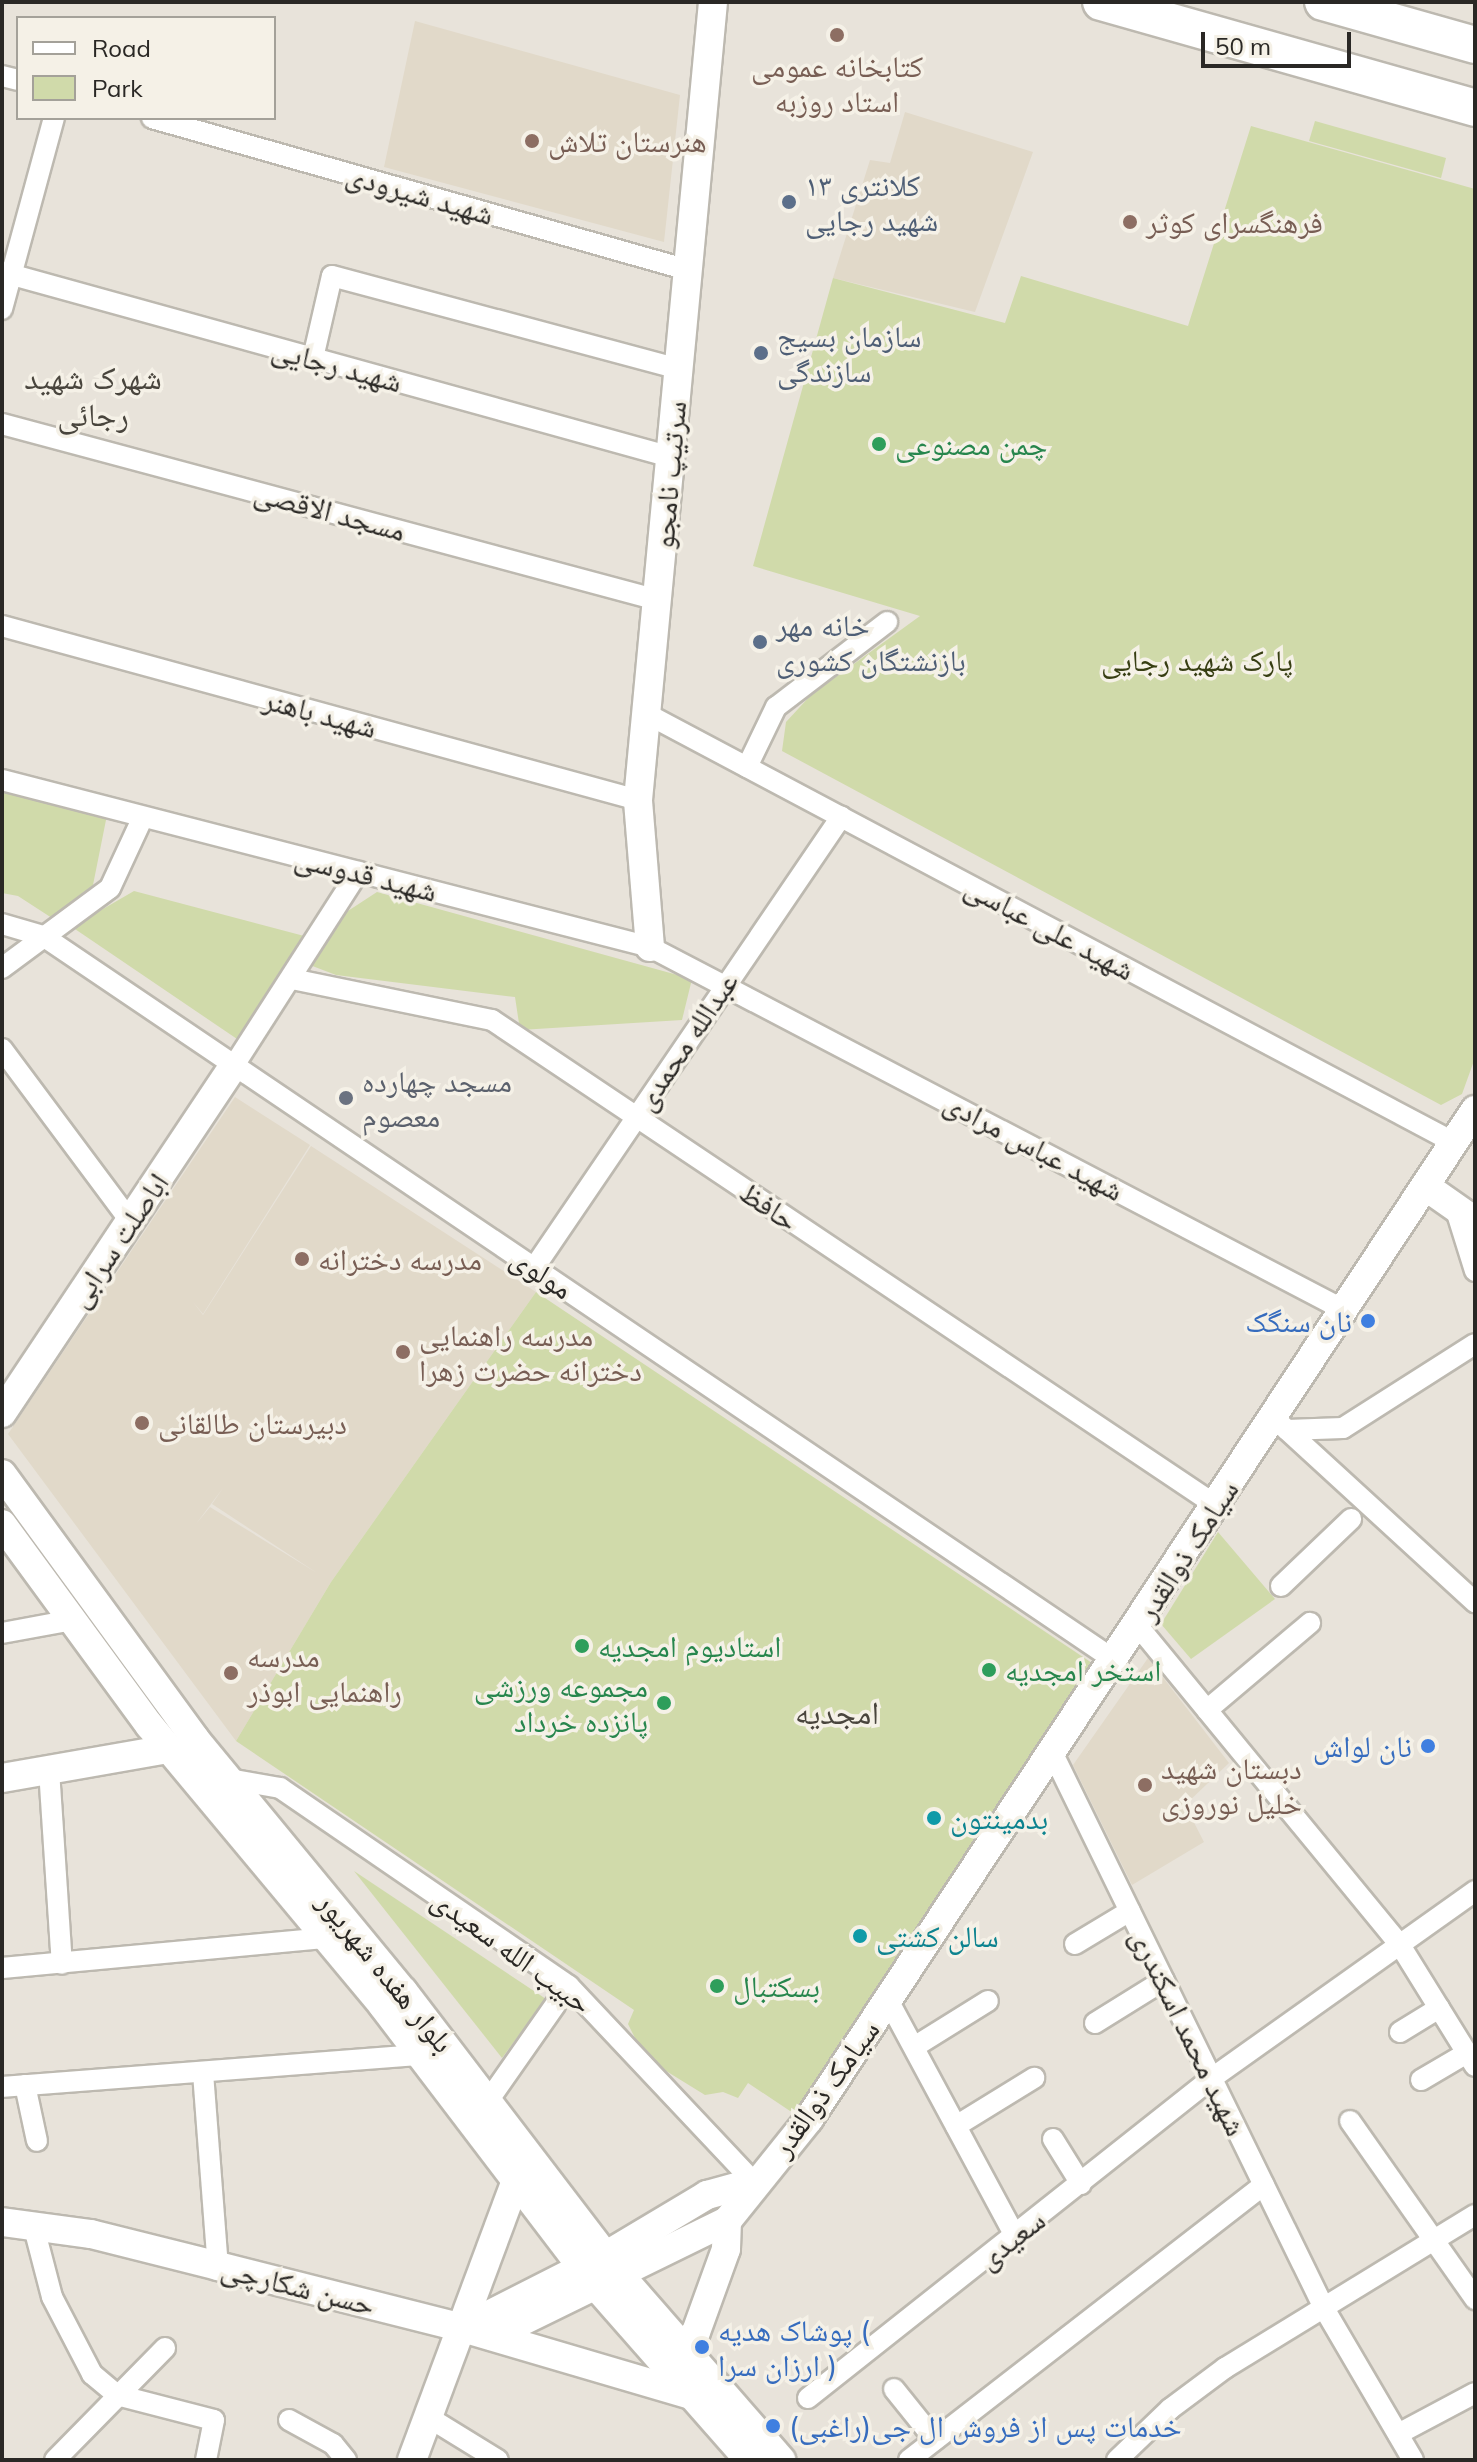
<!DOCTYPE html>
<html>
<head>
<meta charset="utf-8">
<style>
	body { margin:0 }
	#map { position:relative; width:1477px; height:2462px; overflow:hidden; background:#e8e3da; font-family:Mulish,"Noto Naskh Arabic",sans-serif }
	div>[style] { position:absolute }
	.built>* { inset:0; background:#e1d9c9 }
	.green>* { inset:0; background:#d0daaa }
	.roads { filter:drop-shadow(2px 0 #bdb9b0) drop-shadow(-2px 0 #bdb9b0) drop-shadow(0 2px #bdb9b0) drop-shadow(0 -2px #bdb9b0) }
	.street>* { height:20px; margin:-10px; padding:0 10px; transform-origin:10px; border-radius:10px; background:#fff }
	.secondary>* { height:28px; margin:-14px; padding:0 14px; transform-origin:14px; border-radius:14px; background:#fff }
	.highway>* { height:36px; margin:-18px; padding:0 18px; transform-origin:18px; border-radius:18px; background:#fff }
	.dots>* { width:22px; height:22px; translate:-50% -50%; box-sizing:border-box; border:4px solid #f5f1e7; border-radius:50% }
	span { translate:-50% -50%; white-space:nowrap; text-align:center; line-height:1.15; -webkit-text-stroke:7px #f5f1e7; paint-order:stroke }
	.education-label { font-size:30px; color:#785e54 }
	.left { translate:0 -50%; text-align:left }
	.service-label { font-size:30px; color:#4e5e75 }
	.street-label { font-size:30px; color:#2a2825 }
	.leisure-label { font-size:30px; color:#27864d }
	.right { translate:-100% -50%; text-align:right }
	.park-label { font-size:30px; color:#373e13 }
	.worship-label { font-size:30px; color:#5b616d }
	.shop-label { font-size:30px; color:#366cbe }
	.culture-label { font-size:30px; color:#0d838f }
	.neighbourhood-label { font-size:32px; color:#49453d }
	.frame { position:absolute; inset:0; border:4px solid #2a2825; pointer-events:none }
	.legend { position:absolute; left:16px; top:16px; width:260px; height:104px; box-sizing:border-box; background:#f5f1e7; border:2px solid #a4a199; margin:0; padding:10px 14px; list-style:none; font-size:24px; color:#2a2825 }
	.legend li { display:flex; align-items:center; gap:16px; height:40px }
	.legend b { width:40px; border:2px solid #a4a199 }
	.scale { position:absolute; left:1201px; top:32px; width:150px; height:36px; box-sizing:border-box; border:4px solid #2a2825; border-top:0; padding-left:10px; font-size:24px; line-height:28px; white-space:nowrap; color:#2a2825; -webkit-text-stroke:6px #f5f1e7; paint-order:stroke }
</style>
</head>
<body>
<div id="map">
	<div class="built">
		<i style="clip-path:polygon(415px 21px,680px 95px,664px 242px,384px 167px)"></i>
		<i style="clip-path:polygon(905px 112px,1033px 152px,975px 312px,833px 278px,870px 160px,890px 163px)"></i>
		<i style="clip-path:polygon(evenodd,235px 1097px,310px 1145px,203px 1314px,193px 1302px,203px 1315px,311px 1146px,536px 1292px,331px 1582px,236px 1741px,8px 1434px,235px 1097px,223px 1488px,212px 1504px,317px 1573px,210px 1507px,196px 1524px,223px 1488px)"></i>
		<i style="clip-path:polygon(1148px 1658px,1229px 1763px,1185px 1805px,1204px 1842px,1132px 1885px,1073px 1765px)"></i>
	</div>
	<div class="green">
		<i style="clip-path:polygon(1315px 121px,1446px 158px,1441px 178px,1309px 141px)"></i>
		<i style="clip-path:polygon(1251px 126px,1475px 189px,1475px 1058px,1462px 1094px,1441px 1105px,782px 751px,786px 722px,811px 695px,920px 616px,753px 566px,833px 278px,1005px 323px,1021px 276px,1188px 326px)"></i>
		<i style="clip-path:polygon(2px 791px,107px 815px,93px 885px,55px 920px,18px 896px,2px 893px)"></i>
		<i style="clip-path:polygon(134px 891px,308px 937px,377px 892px,692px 979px,682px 1020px,520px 1030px,515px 997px,336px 975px,294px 959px,240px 1041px,72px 927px)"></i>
		<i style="clip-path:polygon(536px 1292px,1095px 1665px,802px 2109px,790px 2111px,748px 2083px,738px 2098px,723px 2092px,705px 2095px,645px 2058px,628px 2024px,634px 2010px,236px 1741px,331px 1582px)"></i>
		<i style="clip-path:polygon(1218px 1532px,1275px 1599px,1191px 1659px,1161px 1624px)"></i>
		<i style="clip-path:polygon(354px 1871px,546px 1999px,502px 2058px)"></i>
	</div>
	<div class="roads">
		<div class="street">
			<i style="left:2px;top:76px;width:16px;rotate:14deg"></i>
			<i style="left:152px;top:118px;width:557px;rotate:15.83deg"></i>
			<i style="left:2px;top:272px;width:694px;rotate:15.46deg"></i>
			<i style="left:2px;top:309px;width:198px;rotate:-74.8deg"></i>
			<i style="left:313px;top:358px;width:84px;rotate:-77deg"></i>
			<i style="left:332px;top:276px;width:359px;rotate:15deg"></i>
			<i style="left:2px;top:424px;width:679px;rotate:15.02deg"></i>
			<i style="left:2px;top:626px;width:659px;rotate:15.3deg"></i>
			<i style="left:647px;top:714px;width:913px;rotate:27.97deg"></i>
			<i style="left:747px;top:767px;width:67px;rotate:-64.2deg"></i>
			<i style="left:776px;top:707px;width:140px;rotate:-37.4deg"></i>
			<i style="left:2px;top:780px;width:669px;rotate:14.45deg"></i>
			<i style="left:650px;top:947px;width:783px;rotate:27.61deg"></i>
			<i style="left:2px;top:924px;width:43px;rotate:16.3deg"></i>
			<i style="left:43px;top:936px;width:1295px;rotate:34.05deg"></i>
			<i style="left:2px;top:968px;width:134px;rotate:-36.5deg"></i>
			<i style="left:110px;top:888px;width:78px;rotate:-65.1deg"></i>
			<i style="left:292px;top:979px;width:204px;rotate:11.6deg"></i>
			<i style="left:492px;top:1020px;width:873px;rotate:33.84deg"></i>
			<i style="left:2px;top:1049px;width:216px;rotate:53.3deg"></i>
			<i style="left:233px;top:1067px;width:232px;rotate:-57.3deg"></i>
			<i style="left:1455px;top:1207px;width:67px;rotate:72.6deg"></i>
			<i style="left:534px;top:1268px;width:546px;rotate:-55.76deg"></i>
			<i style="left:1274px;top:1418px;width:273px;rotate:42.5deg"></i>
			<i style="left:1287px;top:1430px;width:56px;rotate:-2deg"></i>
			<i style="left:1343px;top:1428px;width:156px;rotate:-32.5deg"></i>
			<i style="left:1281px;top:1586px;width:97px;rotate:-43.7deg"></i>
			<i style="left:1138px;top:1626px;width:413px;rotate:50.6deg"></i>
			<i style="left:1400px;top:1945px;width:142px;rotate:58.2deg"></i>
			<i style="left:2px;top:1633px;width:71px;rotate:-10.5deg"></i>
			<i style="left:1207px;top:1710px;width:135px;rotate:-40.2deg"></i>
			<i style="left:1053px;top:1754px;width:619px;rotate:63.93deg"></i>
			<i style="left:1325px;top:2310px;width:174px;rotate:59.6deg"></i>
			<i style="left:49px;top:1770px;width:194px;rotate:86.2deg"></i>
			<i style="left:229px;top:1779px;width:52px;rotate:10deg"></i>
			<i style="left:280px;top:1788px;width:350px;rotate:34.4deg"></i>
			<i style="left:569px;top:1986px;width:270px;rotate:46.7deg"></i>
			<i style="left:1075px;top:1944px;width:64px;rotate:-31deg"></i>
			<i style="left:2px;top:1968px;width:324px;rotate:-5.3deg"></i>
			<i style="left:888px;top:2000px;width:268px;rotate:61.7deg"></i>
			<i style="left:1095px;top:2023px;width:81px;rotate:-31.9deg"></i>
			<i style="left:1400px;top:2032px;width:46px;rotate:-31.6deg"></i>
			<i style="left:914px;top:2047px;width:87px;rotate:-31.9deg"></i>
			<i style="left:203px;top:2073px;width:194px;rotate:85.6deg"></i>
			<i style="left:1421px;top:2080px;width:53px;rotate:-30.4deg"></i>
			<i style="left:25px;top:2085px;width:57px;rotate:77.9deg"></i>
			<i style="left:2px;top:2087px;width:420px;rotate:-4.4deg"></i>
			<i style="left:488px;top:2101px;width:118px;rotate:-55deg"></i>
			<i style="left:1350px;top:2121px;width:218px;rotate:54.9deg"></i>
			<i style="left:956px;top:2126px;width:92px;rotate:-31.6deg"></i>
			<i style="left:1053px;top:2139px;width:53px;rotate:58.1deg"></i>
			<i style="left:33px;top:2224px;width:75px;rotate:75.4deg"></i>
			<i style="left:52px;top:2297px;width:87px;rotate:62.5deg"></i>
			<i style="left:92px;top:2374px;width:33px;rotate:40deg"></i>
			<i style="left:117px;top:2395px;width:100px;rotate:14.5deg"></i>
			<i style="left:214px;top:2420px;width:41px;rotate:101.3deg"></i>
			<i style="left:894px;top:2389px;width:65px;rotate:51.2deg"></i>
			<i style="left:808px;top:2398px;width:515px;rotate:-38.38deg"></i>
			<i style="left:1212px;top:2078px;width:323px;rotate:-35.4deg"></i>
			<i style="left:428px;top:2417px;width:82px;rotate:31.6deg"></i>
			<i style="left:289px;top:2420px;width:50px;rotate:28.6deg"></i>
			<i style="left:333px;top:2444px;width:21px;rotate:51deg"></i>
			<i style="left:1398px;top:2434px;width:87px;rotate:-28deg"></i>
			<i style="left:55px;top:2460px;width:157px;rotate:-45.5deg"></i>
			<i style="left:909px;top:2460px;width:449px;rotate:-37.8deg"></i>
			<i style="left:1117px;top:2460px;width:74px;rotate:-43.9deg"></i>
			<i style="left:1170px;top:2409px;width:69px;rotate:-36.7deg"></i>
			<i style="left:1225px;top:2368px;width:293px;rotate:-31.5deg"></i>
		</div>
		<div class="secondary">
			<i style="left:650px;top:947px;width:147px;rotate:-94.7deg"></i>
			<i style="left:638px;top:800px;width:802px;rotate:-84.63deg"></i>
			<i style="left:1425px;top:1186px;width:61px;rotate:35deg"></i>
			<i style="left:2px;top:1413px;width:416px;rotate:-56.3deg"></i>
			<i style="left:2px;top:1474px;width:328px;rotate:53.9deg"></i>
			<i style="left:195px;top:1739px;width:327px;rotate:50.5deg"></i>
			<i style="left:403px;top:1991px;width:356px;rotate:52.6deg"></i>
			<i style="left:619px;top:2274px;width:247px;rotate:48.9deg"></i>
			<i style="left:2px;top:1524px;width:250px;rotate:53.8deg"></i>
			<i style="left:150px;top:1726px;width:364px;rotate:50.2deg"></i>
			<i style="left:383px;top:2006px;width:352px;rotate:52.7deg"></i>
			<i style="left:596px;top:2286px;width:232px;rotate:48.7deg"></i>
			<i style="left:2px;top:1778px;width:169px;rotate:-9.9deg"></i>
			<i style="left:2px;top:2222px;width:90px;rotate:7.7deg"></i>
			<i style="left:91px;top:2234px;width:131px;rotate:14.1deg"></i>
			<i style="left:218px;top:2266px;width:253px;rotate:14.2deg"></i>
			<i style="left:463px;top:2328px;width:237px;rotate:16.4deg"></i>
			<i style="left:463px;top:2328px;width:159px;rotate:-26.9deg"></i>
			<i style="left:605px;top:2256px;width:119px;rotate:-30.9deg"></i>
			<i style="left:707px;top:2195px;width:49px;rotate:-15.5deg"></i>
			<i style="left:492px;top:2336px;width:262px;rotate:-26.1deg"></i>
			<i style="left:727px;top:2221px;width:131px;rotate:-51.2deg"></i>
			<i style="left:809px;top:2119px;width:1209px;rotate:-56.57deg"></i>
			<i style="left:683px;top:2349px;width:21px;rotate:-53deg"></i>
			<i style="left:696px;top:2332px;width:88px;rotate:-70.1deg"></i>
			<i style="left:726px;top:2249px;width:28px;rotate:-88deg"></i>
			<i style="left:412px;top:2460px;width:298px;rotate:-69.6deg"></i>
		</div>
		<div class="highway">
			<i style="left:1101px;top:2px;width:389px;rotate:15.8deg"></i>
			<i style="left:1323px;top:2px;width:158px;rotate:15.8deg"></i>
		</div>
	</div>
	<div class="dots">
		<i style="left:837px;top:35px;background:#8d6e63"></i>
		<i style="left:532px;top:141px;background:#8d6e63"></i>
		<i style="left:789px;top:202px;background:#5c6f8a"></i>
		<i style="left:1130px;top:222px;background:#8d6e63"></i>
		<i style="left:761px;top:353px;background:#5c6f8a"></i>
		<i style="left:879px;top:444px;background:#2e9e5b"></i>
		<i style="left:760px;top:642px;background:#5c6f8a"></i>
		<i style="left:346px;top:1098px;background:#6b7280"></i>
		<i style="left:302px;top:1259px;background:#8d6e63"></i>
		<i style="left:1368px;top:1321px;background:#3f7fe0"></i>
		<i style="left:403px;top:1352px;background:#8d6e63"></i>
		<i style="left:142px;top:1423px;background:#8d6e63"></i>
		<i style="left:582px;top:1646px;background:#2e9e5b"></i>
		<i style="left:989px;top:1670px;background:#2e9e5b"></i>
		<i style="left:231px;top:1673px;background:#8d6e63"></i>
		<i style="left:664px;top:1703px;background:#2e9e5b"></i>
		<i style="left:1428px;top:1746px;background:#3f7fe0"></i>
		<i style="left:1145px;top:1785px;background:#8d6e63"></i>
		<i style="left:934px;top:1818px;background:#0f9aa8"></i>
		<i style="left:860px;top:1936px;background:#0f9aa8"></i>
		<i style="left:717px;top:1986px;background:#2e9e5b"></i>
		<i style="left:702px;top:2347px;background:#3f7fe0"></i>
		<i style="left:773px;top:2426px;background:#3f7fe0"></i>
	</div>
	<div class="education-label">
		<span style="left:837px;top:83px">کتابخانه عمومی<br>استاد روزبه</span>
		<span class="left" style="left:548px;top:141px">هنرستان تلاش</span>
		<span class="left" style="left:1146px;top:222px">فرهنگسرای کوثر</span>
		<span class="left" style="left:318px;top:1259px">مدرسه دخترانه</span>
		<span class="left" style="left:419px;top:1352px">مدرسه راهنمایی<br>دخترانه حضرت زهرا</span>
		<span class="left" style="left:158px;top:1423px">دبیرستان طالقانی</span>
		<span class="left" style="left:247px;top:1673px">مدرسه<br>راهنمایی ابوذر</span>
		<span class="left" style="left:1161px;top:1785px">دبستان شهید<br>خلیل نوروزی</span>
	</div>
	<div class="service-label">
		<span class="left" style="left:805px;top:202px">کلانتری ۱۳<br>شهید رجایی</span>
		<span class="left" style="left:777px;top:353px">سازمان بسیج<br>سازندگی</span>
		<span class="left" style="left:776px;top:642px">خانه مهر<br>بازنشتگان کشوری</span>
	</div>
	<div class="street-label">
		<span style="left:420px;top:194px;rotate:16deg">شهید شیرودی</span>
		<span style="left:337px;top:365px;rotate:15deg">شهید رجایی</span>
		<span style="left:669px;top:475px;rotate:-85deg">سرتیپ نامجو</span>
		<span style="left:330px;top:511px;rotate:15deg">مسجد الاقصی</span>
		<span style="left:320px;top:713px;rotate:15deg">شهید باهنر</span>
		<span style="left:366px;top:874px;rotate:14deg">شهید قدوسی</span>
		<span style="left:1050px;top:928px;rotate:28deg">شهید علی عباسی</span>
		<span style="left:686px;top:1041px;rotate:-56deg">عبدالله محمدی</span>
		<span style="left:1034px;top:1146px;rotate:28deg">شهید عباس مرادی</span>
		<span style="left:769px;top:1206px;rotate:34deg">حافظ</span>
		<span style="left:118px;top:1240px;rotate:-56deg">اباصلت سرابی</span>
		<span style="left:542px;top:1273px;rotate:34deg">مولوی</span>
		<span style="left:1187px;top:1550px;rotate:-57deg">سیامک ذوالقدر</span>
		<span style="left:512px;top:1951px;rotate:36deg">حبیب الله سعیدی</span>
		<span style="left:386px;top:1972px;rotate:51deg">بلوار هفده شهریور</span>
		<span style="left:1189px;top:2032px;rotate:64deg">شهید محمد اسکندری</span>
		<span style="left:825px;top:2088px;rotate:-54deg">سیامک ذوالقدر</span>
		<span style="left:1011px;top:2239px;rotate:-38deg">سعیدی</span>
		<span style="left:298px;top:2286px;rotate:14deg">حسن شکارچی</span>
	</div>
	<div class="leisure-label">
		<span class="left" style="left:895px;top:444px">چمن مصنوعی</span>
		<span class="left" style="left:598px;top:1646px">استادیوم امجدیه</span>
		<span class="left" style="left:1005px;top:1670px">استخر امجدیه</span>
		<span class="right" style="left:648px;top:1703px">مجموعه ورزشی<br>پانزده خرداد</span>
		<span class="left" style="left:733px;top:1986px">بسکتبال</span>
	</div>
	<div class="park-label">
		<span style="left:1197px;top:660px">پارک شهید رجایی</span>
	</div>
	<div class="worship-label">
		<span class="left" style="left:362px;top:1098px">مسجد چهارده<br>معصوم</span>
	</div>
	<div class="shop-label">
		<span class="right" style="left:1352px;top:1321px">نان سنگک</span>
		<span class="right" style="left:1412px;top:1746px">نان لواش</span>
		<span class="left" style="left:718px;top:2347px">پوشاک هدیه (<br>ارزان سرا )</span>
		<span class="left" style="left:789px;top:2426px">خدمات پس از فروش ال جی(راغبی)</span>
	</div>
	<div class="culture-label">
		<span class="left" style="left:950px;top:1818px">بدمینتون</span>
		<span class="left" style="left:876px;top:1936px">سالن کشتی</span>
	</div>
	<div class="neighbourhood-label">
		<span style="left:93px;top:396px">شهرک شهید<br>رجائی</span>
		<span style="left:837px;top:1712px">امجدیه</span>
	</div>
	<div class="frame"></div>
	<ul class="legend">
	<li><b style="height:10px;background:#fff"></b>Road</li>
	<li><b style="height:22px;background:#d0daaa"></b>Park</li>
	</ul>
	<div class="scale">50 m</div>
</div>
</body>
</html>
